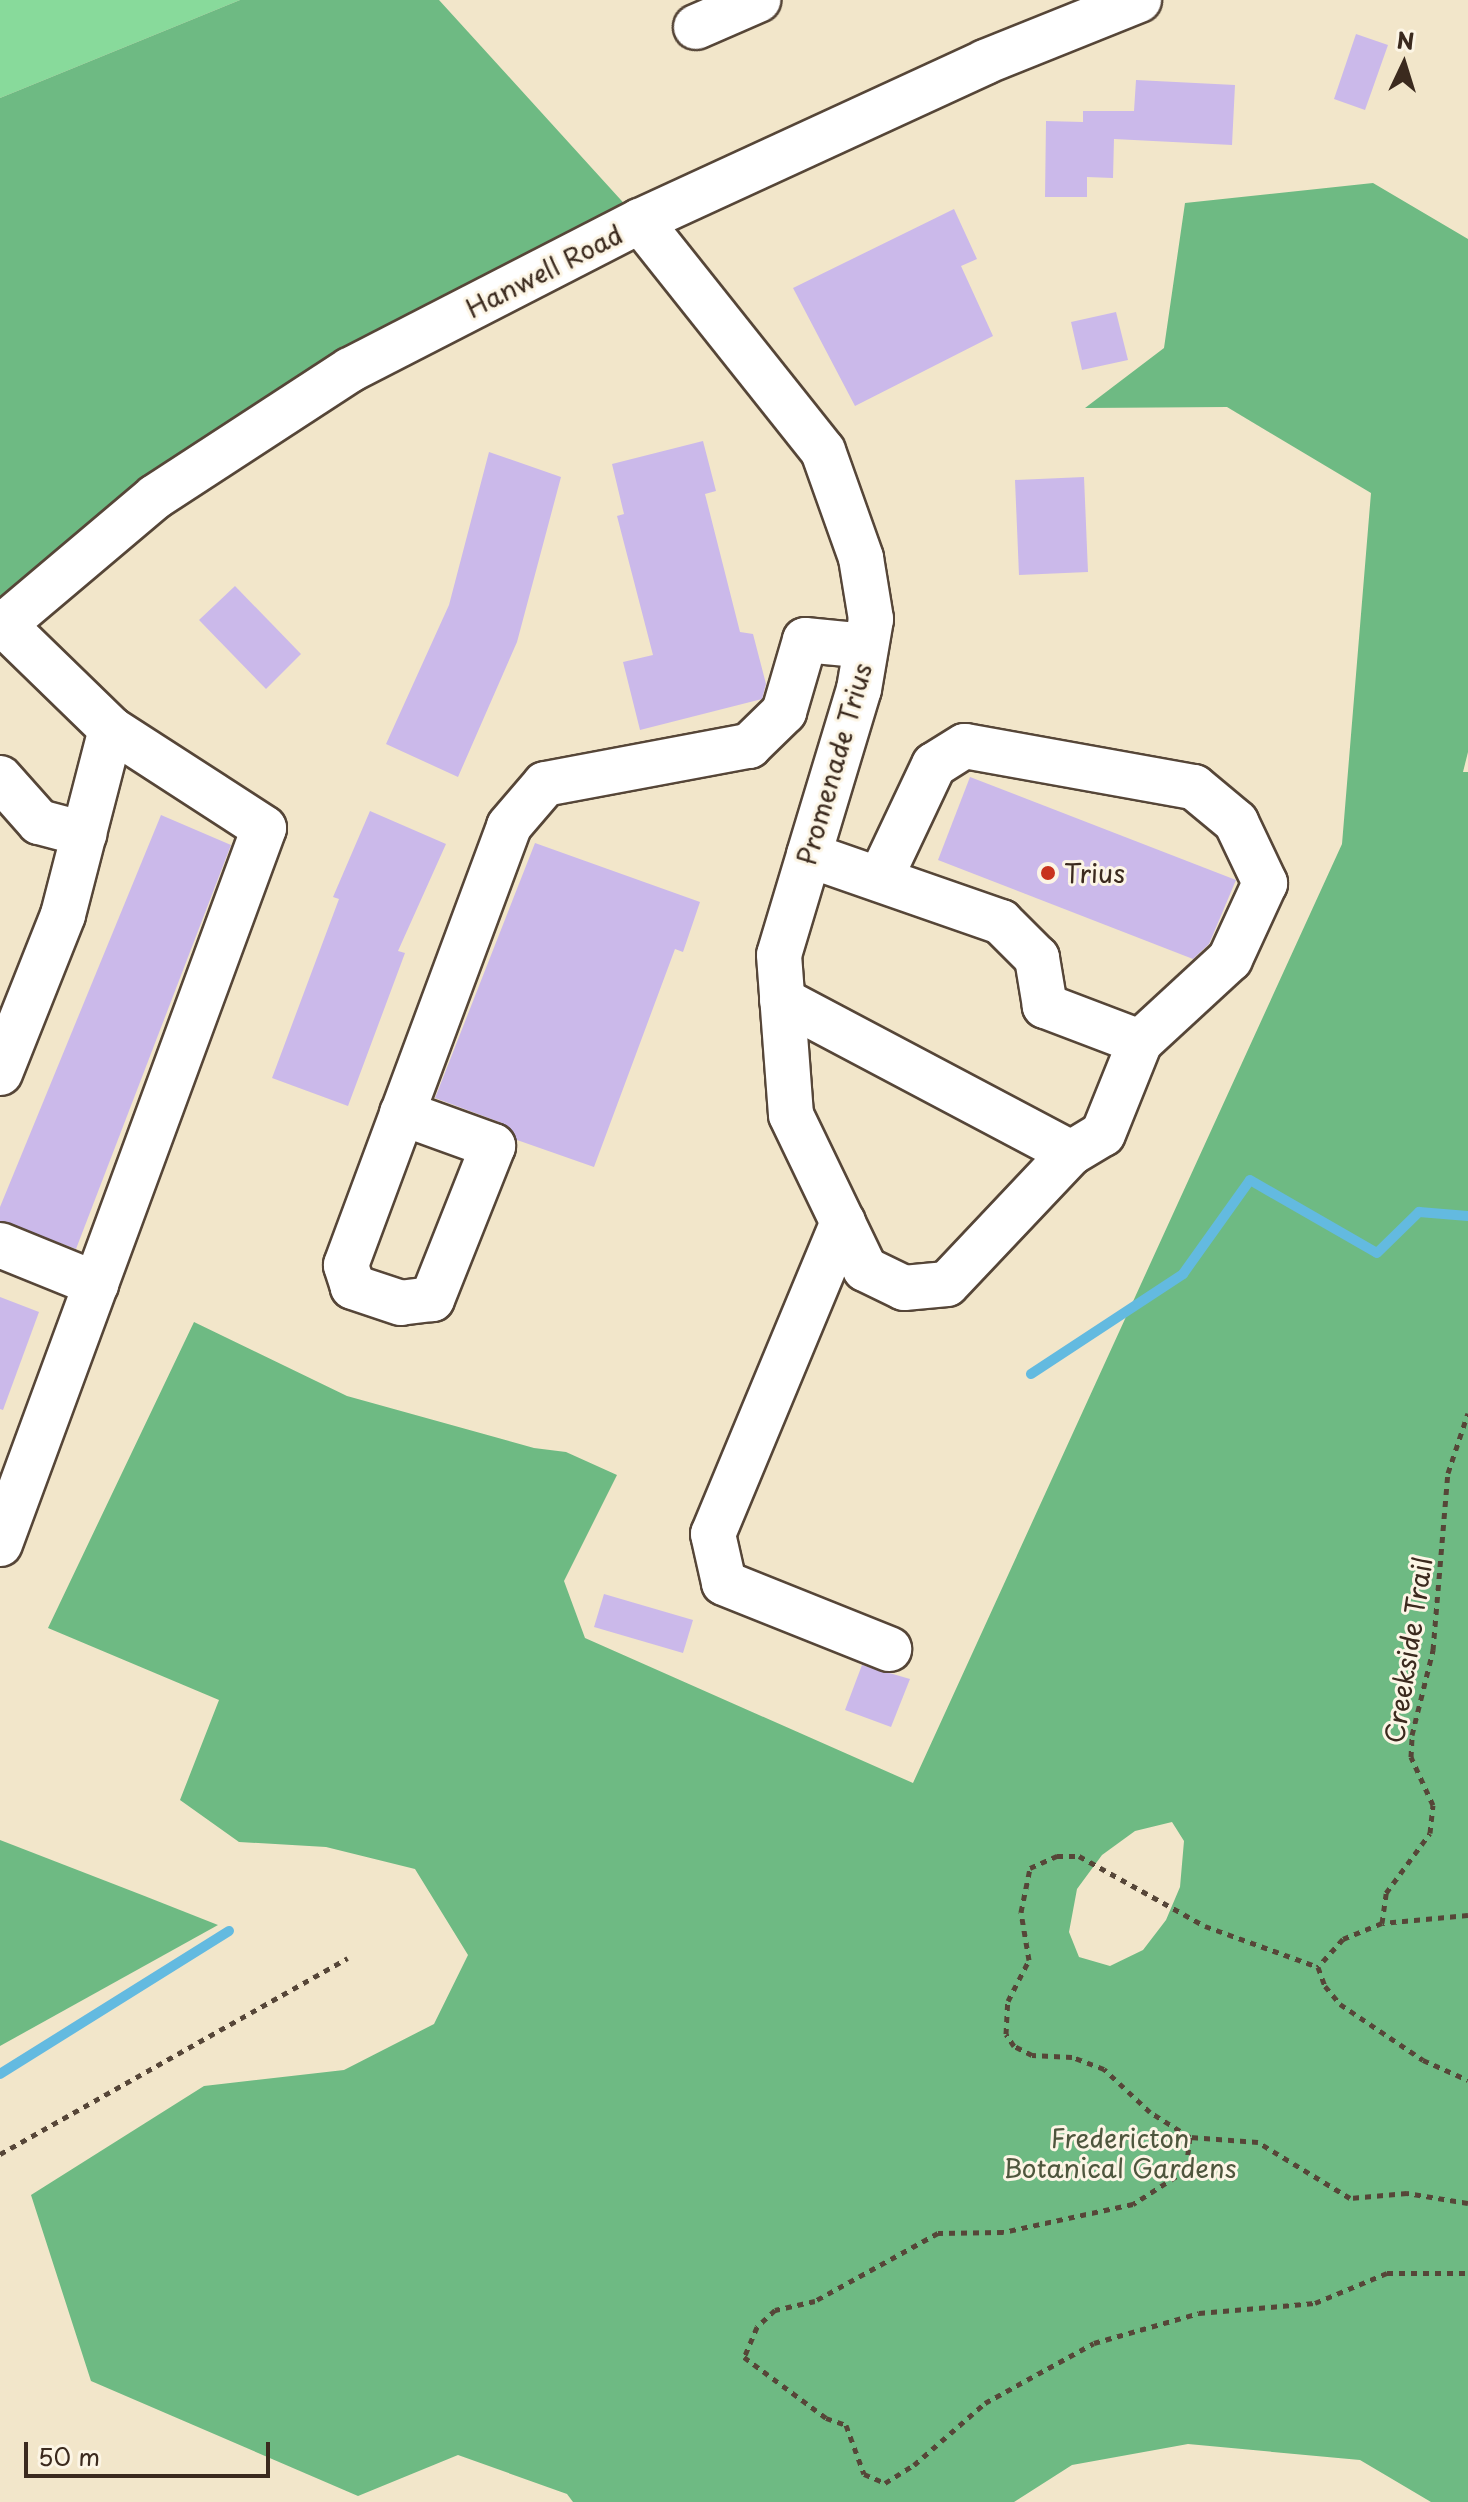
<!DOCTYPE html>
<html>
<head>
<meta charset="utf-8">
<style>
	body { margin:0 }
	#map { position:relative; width:1468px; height:2502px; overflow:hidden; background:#f2e6ca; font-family:"Playpen Sans",sans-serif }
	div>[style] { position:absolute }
	.green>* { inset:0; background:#88da9b }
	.forest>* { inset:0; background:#6eba83 }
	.stream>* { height:10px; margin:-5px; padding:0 5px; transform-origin:5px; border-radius:5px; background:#63bae0 }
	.building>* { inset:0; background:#cbb9ea }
	.path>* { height:5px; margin-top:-2.5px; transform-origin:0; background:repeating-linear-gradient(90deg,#564638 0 6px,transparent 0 12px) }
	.roads { filter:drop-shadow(2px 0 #564638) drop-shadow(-2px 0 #564638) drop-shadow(0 2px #564638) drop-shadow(0 -2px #564638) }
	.minor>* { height:44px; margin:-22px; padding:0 22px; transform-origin:22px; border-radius:22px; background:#fff }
	.major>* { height:44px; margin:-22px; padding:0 22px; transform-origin:22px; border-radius:22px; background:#fff }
	.dots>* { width:22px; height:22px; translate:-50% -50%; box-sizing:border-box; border:4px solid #fcf5e5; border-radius:50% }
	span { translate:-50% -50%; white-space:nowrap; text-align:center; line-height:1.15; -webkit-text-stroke:6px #fcf5e5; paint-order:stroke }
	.street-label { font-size:26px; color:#3b2a1e }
	.poi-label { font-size:26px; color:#3b2a1e }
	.left { translate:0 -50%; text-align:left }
	.park-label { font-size:26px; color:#4e563d }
	.north { position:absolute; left:1364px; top:24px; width:80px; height:80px; -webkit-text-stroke:6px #fcf5e5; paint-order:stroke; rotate:4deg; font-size:22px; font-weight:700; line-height:32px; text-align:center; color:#3b2a1e }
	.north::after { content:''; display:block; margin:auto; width:28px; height:36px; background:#3b2a1e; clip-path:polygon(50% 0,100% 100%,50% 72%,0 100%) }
	.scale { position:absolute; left:24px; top:2442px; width:246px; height:36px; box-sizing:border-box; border:4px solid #3b2a1e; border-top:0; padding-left:10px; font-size:24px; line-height:28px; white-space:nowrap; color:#3b2a1e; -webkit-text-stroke:6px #fcf5e5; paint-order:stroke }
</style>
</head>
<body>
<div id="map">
	<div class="green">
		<i style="clip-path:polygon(0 0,240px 0,0 98px)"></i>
	</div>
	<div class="forest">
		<i style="clip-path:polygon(240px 0,439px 0,640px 221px,350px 370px,0 621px,0 98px)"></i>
		<i style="clip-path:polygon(evenodd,1373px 183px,1468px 239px,1468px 752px,1463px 772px,1468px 772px,1468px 2502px,1431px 2502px,1360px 2460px,1188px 2444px,1072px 2465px,1014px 2502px,573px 2502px,567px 2494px,458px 2455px,358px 2496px,91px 2381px,31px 2195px,204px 2086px,344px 2070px,434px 2024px,468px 1955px,415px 1869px,326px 1847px,239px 1842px,180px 1800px,219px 1700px,48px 1628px,194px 1322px,347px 1396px,534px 1448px,566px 1452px,617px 1475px,564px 1581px,585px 1638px,913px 1783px,1342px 844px,1371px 493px,1227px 407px,1085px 408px,1164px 348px,1185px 203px,1373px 183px,1172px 1822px,1184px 1841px,1180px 1887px,1166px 1920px,1143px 1950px,1110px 1966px,1079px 1957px,1069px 1932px,1077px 1889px,1102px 1855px,1135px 1831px,1172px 1822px)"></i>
		<i style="clip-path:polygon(0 1840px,142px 1895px,218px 1925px,0 2046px)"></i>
	</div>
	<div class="stream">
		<i style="left:1031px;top:1374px;width:182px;rotate:-33.3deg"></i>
		<i style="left:1183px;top:1274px;width:115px;rotate:-54.5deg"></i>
		<i style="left:1250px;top:1180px;width:146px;rotate:29.9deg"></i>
		<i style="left:1377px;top:1253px;width:59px;rotate:-44.3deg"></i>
		<i style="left:1419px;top:1212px;width:49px;rotate:4.7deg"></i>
		<i style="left:0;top:2074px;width:270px;rotate:-32deg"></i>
	</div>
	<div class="building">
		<i style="clip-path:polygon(1356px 34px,1388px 45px,1365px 110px,1334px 99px)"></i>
		<i style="clip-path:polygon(1136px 80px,1235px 85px,1232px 145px,1114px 139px,1113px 178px,1087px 177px,1087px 197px,1045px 197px,1046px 121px,1083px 122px,1083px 111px,1134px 111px)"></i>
		<i style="clip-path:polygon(954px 209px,977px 259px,961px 266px,993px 336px,855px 406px,793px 288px)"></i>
		<i style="clip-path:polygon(1116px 312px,1128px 360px,1082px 370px,1071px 322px)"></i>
		<i style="clip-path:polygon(703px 441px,716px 491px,705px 494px,740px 632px,753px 634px,766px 684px,762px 699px,640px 730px,623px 662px,653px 655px,617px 516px,624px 514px,612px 464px)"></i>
		<i style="clip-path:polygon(489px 452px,561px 477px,517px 642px,458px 777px,386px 744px,449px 605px)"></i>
		<i style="clip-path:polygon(1084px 477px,1088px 572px,1019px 575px,1015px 480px)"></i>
		<i style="clip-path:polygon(235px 586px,301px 654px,266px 689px,199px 620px)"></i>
		<i style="clip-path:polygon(970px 777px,1236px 880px,1209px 944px,1193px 959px,938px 860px)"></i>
		<i style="clip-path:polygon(370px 811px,446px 844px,398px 951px,405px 953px,348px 1106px,272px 1078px,339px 899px,333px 897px)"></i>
		<i style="clip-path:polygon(161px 815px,231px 845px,76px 1249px,0 1221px,0 1207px)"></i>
		<i style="clip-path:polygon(535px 843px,700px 902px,683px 952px,675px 949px,594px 1167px,517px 1140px,502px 1123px,435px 1098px)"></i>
		<i style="clip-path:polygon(0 1297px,39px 1312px,3px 1410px,0 1409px)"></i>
		<i style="clip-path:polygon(604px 1594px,693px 1620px,683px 1653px,594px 1627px)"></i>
		<i style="clip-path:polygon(862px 1665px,910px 1679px,891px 1727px,845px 1710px)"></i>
	</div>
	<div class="path">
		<i style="left:1468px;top:1915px;width:86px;rotate:174.7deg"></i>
		<i style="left:1382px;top:1923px;width:42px;rotate:157.7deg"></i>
		<i style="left:1343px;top:1939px;width:38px;rotate:132deg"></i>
		<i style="left:1318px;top:1967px;width:20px;rotate:70deg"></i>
		<i style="left:1325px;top:1986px;width:23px;rotate:50deg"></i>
		<i style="left:1340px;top:2004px;width:100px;rotate:34deg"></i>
		<i style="left:1423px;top:2060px;width:49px;rotate:24deg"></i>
		<i style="left:1382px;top:1923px;width:30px;rotate:-82deg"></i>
		<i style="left:1386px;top:1893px;width:74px;rotate:-53.7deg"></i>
		<i style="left:1430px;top:1833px;width:28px;rotate:-84deg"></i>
		<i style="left:1433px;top:1805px;width:53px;rotate:-114.6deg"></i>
		<i style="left:1411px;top:1757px;width:22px;rotate:-87deg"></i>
		<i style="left:1412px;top:1735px;width:88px;rotate:-76.1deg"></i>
		<i style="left:1433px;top:1650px;width:178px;rotate:-85.2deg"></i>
		<i style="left:1448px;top:1473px;width:63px;rotate:-71.6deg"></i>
		<i style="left:1190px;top:2137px;width:47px;rotate:-148deg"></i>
		<i style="left:1150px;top:2112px;width:63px;rotate:-136.9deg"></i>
		<i style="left:1104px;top:2069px;width:34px;rotate:-159deg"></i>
		<i style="left:1072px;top:2057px;width:40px;rotate:-177.1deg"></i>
		<i style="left:1032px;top:2055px;width:20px;rotate:-153deg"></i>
		<i style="left:1014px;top:2046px;width:14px;rotate:-124deg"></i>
		<i style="left:1006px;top:2034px;width:33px;rotate:-87deg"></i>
		<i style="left:1008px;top:2001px;width:46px;rotate:-62.9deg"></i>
		<i style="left:1029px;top:1960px;width:49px;rotate:-99.5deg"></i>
		<i style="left:1021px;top:1912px;width:45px;rotate:-78.4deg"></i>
		<i style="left:1030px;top:1868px;width:30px;rotate:-24deg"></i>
		<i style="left:1057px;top:1856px;width:22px"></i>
		<i style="left:1079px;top:1856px;width:144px;rotate:29.1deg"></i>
		<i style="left:1205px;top:1926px;width:120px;rotate:19.9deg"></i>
		<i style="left:0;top:2154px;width:399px;rotate:-29.4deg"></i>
		<i style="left:1468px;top:2203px;width:62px;rotate:-170.7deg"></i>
		<i style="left:1407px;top:2193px;width:57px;rotate:175deg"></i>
		<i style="left:1350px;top:2198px;width:108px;rotate:-148.7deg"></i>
		<i style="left:1258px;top:2142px;width:68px;rotate:-175.8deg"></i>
		<i style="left:1190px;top:2137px;width:33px;rotate:97deg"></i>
		<i style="left:1186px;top:2170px;width:63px;rotate:147.3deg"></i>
		<i style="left:1133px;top:2204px;width:133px;rotate:167.8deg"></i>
		<i style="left:1003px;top:2232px;width:65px;rotate:179.1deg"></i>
		<i style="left:938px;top:2233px;width:141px;rotate:151.1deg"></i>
		<i style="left:815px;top:2301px;width:41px;rotate:167.3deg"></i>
		<i style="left:775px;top:2310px;width:25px;rotate:137deg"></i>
		<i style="left:757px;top:2327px;width:33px;rotate:113deg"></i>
		<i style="left:744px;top:2357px;width:102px;rotate:36.6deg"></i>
		<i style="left:826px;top:2418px;width:21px;rotate:19deg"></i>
		<i style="left:846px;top:2425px;width:52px;rotate:69.8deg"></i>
		<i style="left:864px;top:2474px;width:23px;rotate:23deg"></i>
		<i style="left:885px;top:2483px;width:34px;rotate:-32deg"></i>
		<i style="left:914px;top:2465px;width:94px;rotate:-41.1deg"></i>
		<i style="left:985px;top:2403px;width:124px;rotate:-28.8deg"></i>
		<i style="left:1094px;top:2343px;width:109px;rotate:-15.9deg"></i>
		<i style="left:1199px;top:2313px;width:116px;rotate:-4.9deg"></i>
		<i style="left:1315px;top:2303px;width:78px;rotate:-22.6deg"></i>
		<i style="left:1387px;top:2273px;width:81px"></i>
	</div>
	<div class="roads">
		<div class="minor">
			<i style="left:696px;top:27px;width:68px;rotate:-23.5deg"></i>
			<i style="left:640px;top:221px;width:294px;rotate:51.5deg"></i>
			<i style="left:823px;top:451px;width:114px;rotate:70.4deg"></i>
			<i style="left:861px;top:558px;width:62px;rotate:80.7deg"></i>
			<i style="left:871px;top:619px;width:71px;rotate:99.7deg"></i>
			<i style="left:859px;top:689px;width:173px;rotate:106.8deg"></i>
			<i style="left:809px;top:855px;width:104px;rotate:106.7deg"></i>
			<i style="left:779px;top:955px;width:160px;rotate:85.7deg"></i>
			<i style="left:791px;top:1115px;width:171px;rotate:64.3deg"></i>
			<i style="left:865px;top:1269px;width:43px;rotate:26deg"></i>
			<i style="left:904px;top:1288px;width:43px;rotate:-5.3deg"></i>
			<i style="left:947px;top:1284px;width:180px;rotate:-46.6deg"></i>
			<i style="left:1071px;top:1153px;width:37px;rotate:-31deg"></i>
			<i style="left:1103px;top:1134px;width:99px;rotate:-68.1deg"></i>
			<i style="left:1140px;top:1042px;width:102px;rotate:-159.2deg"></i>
			<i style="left:1045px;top:1006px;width:49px;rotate:-99.5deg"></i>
			<i style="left:1037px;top:958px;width:51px;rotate:-135deg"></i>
			<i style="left:1001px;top:922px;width:203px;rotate:-160.8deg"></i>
			<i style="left:0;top:621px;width:155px;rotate:44.2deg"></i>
			<i style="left:111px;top:729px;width:192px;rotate:104.5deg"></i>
			<i style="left:63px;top:915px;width:170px;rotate:111.7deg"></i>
			<i style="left:0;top:778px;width:59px;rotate:48.4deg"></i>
			<i style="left:39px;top:822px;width:47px;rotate:14.9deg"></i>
			<i style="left:880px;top:879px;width:126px;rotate:-64.7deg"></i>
			<i style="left:934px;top:765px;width:36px;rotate:-32deg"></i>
			<i style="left:965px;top:746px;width:233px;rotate:10.2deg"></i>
			<i style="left:1194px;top:787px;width:55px;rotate:39.8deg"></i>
			<i style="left:1236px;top:822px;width:68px;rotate:64.6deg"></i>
			<i style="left:1265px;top:883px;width:84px;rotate:114.7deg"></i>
			<i style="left:1230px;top:959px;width:122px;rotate:137.3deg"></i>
			<i style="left:782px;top:1000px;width:327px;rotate:27.9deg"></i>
			<i style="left:402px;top:1113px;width:97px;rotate:19.9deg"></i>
			<i style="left:493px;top:1146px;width:165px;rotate:111.7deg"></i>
			<i style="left:432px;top:1299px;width:31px;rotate:173deg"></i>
			<i style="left:401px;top:1303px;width:51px;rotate:-161.6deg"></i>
			<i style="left:353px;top:1287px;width:23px;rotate:-108deg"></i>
			<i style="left:346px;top:1265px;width:468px;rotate:-69.6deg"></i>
			<i style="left:509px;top:826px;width:55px;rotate:-49.4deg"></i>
			<i style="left:545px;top:784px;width:208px;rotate:-10.6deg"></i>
			<i style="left:749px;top:746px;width:49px;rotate:-44.2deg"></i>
			<i style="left:784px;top:712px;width:75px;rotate:-73.7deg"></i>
			<i style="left:805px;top:640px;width:61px;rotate:5.6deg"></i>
			<i style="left:843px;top:1222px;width:338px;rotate:112.6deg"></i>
			<i style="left:713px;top:1534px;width:50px;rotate:77.3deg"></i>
			<i style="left:724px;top:1583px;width:178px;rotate:21.8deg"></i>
			<i style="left:0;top:1245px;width:104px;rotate:22.1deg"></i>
			<i style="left:0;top:1544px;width:763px;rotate:-69.76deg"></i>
			<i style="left:264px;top:828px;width:182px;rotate:-147.1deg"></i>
		</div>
		<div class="major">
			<i style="left:0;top:628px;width:203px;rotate:-40.2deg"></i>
			<i style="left:155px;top:497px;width:233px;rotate:-33.1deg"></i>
			<i style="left:350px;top:370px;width:326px;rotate:-27.2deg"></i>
			<i style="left:640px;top:221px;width:380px;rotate:-24.7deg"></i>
			<i style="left:985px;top:62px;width:166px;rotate:-21.9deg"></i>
		</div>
	</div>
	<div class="dots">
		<i style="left:1048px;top:873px;background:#c8321e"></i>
	</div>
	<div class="street-label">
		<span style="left:544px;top:271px;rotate:-27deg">Hanwell Road</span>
		<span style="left:834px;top:764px;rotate:-74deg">Promenade Trius</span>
		<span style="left:1408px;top:1650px;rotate:-81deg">Creekside Trail</span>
	</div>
	<div class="poi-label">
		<span class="left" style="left:1064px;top:873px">Trius</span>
	</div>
	<div class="park-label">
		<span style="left:1120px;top:2153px">Fredericton<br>Botanical Gardens</span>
	</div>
	<div class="north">N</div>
	<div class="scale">50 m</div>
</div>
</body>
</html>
